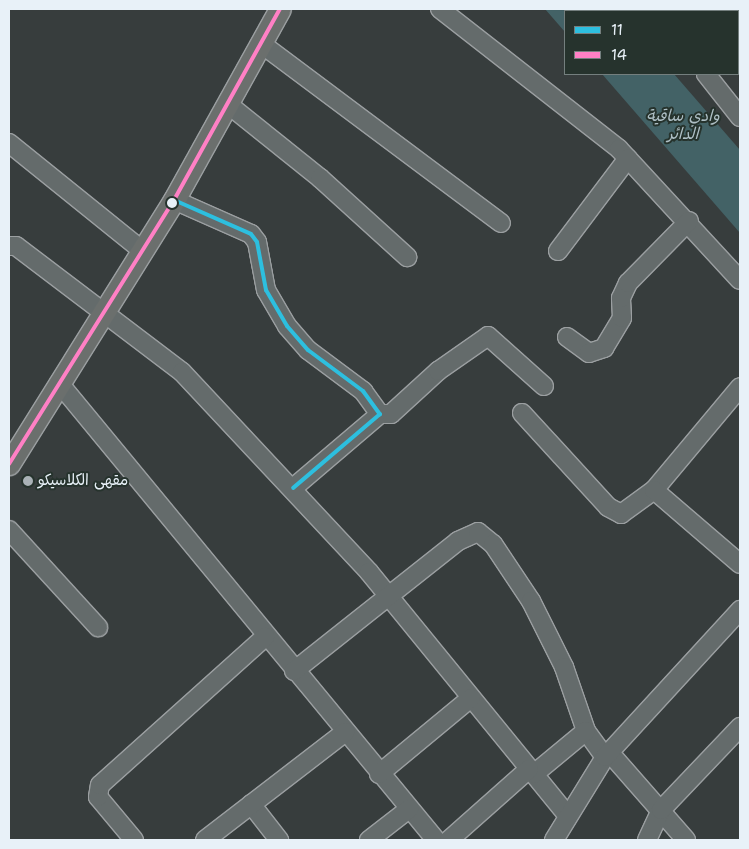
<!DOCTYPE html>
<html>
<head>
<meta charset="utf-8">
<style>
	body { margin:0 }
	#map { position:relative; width:749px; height:849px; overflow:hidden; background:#373d3d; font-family:"Shantell Sans","Playpen Sans Arabic",sans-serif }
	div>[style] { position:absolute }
	.water>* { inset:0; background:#436266 }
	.roads { filter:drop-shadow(1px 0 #9b9fa1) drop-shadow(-1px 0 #9b9fa1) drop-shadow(0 1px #9b9fa1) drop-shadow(0 -1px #9b9fa1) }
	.minor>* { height:18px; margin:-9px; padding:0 9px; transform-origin:9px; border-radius:9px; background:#646b6b }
	.major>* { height:21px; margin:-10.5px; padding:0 10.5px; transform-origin:10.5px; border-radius:10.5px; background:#6b6f6d }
	.bus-1>* { height:4px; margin:-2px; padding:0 2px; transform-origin:2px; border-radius:2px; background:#2dbfdf }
	.bus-2>* { height:4px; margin:-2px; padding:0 2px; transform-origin:2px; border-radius:2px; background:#ff80c5 }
	.dots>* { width:14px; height:14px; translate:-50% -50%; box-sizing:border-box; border:2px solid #26332d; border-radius:50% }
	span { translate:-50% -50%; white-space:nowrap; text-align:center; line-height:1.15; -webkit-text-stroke:4px #26332d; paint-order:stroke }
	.poi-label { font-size:15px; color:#e8f1f8 }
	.left { translate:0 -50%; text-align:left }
	.water-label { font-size:16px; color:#afc0c6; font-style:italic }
	.frame { position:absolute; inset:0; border:10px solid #e8f1f8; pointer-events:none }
	.legend { position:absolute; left:564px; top:10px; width:175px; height:65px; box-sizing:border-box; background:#26332d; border:1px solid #747f7e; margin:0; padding:6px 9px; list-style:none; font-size:15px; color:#e8f1f8 }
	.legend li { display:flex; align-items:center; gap:10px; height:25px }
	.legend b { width:25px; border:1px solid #747f7e }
</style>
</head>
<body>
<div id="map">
	<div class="water">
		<i style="clip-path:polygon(545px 9px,617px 9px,620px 11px,565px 11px,565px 32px)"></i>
		<i style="clip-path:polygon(602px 74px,674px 74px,740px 150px,740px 233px)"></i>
	</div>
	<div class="roads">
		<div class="minor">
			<i style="left:440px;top:9px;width:227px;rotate:38deg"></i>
			<i style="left:619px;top:149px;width:178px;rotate:47.3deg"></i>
			<i style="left:654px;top:9px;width:3px;rotate:45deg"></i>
			<i style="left:738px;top:19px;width:4px;rotate:56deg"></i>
			<i style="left:263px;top:45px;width:297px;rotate:36.8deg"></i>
			<i style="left:706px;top:74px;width:55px;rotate:51.7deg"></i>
			<i style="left:229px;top:105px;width:117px;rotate:38.7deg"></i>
			<i style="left:320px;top:178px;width:118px;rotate:42.2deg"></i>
			<i style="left:9px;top:143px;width:172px;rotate:38.9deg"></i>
			<i style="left:174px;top:200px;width:84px;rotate:23.8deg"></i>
			<i style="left:251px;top:234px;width:10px;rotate:53deg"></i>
			<i style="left:257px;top:242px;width:49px;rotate:79.4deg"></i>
			<i style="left:266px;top:290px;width:42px;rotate:59.7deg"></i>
			<i style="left:287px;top:326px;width:32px;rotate:49deg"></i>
			<i style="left:308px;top:350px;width:69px;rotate:36.7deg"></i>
			<i style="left:363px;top:391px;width:29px;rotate:54deg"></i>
			<i style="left:380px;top:414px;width:114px;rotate:139.6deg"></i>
			<i style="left:9px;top:246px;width:7px"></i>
			<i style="left:16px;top:246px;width:208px;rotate:37.2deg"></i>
			<i style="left:182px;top:372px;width:274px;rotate:46.9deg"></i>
			<i style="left:369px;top:572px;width:315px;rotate:50.8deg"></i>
			<i style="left:558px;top:251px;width:116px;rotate:-53deg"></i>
			<i style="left:567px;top:337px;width:27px;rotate:36deg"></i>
			<i style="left:589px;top:353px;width:16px;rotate:-18deg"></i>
			<i style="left:604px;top:348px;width:35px;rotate:-59deg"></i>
			<i style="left:622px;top:318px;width:20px;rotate:-93deg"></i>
			<i style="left:621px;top:298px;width:17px;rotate:-65deg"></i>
			<i style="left:628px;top:283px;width:87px;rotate:-45.5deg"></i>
			<i style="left:59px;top:383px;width:592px;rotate:50.48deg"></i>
			<i style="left:522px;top:413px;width:127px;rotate:47.5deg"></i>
			<i style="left:608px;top:507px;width:15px;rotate:28deg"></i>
			<i style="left:621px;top:514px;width:41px;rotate:-36deg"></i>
			<i style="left:654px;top:490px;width:134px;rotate:-50.1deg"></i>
			<i style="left:380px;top:414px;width:11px"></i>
			<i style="left:391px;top:414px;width:64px;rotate:-42.5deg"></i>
			<i style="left:438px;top:371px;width:61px;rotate:-35deg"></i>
			<i style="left:488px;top:336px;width:75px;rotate:41.8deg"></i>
			<i style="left:654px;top:490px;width:113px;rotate:40.7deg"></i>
			<i style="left:9px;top:530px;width:132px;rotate:47.5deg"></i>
			<i style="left:294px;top:671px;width:209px;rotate:-38.4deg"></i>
			<i style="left:458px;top:541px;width:22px;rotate:-24deg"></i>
			<i style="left:478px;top:532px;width:19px;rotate:39deg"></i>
			<i style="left:493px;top:544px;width:69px;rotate:56.3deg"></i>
			<i style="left:531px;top:601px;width:74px;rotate:63.4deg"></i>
			<i style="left:564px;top:667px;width:68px;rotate:71deg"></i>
			<i style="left:586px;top:731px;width:32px;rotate:54deg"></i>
			<i style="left:609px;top:752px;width:117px;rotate:48.8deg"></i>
			<i style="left:379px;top:774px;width:119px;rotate:-39.6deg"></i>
			<i style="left:534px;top:774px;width:67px;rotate:-39.6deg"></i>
			<i style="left:251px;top:804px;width:46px;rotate:52.1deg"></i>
			<i style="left:134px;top:840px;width:56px;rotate:-129.9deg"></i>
			<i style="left:98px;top:797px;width:12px;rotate:-81deg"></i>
			<i style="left:100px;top:785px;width:222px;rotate:-41.9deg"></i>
			<i style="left:205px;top:840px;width:177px;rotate:-37.6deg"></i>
			<i style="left:369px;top:840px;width:51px;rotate:-37.8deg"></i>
			<i style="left:449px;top:840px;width:107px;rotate:-41.6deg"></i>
			<i style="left:554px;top:840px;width:97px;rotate:-58.4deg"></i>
			<i style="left:605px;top:757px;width:200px;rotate:-47.4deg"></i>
			<i style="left:647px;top:840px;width:33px;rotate:-65deg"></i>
			<i style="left:661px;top:810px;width:115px;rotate:-46.4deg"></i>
		</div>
		<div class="major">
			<i style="left:9px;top:464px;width:311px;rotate:-58deg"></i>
			<i style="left:174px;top:200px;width:218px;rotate:-61deg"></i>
		</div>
	</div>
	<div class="bus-1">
		<i style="left:174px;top:200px;width:84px;rotate:23.8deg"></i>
		<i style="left:251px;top:234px;width:10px;rotate:53deg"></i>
		<i style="left:257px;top:242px;width:49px;rotate:79.4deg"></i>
		<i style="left:266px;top:290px;width:42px;rotate:59.7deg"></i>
		<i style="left:287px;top:326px;width:32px;rotate:49deg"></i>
		<i style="left:308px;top:350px;width:69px;rotate:36.7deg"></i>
		<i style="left:363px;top:391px;width:29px;rotate:54deg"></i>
		<i style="left:380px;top:414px;width:114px;rotate:139.6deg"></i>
	</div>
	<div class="bus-2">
		<i style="left:9px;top:464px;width:311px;rotate:-58deg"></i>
		<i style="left:174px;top:200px;width:218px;rotate:-61deg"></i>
	</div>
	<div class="dots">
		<i style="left:172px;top:203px;background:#e8f1f8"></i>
		<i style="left:28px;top:481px;background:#aab2b7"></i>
	</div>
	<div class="poi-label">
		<span class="left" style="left:38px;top:481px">مقهى الكلاسيكو</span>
	</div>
	<div class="water-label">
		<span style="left:683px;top:125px">وادي ساقية<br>الدائر</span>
	</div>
	<div class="frame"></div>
	<ul class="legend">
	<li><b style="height:6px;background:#2dbfdf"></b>11</li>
	<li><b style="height:6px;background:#ff80c5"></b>14</li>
	</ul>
</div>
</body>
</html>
